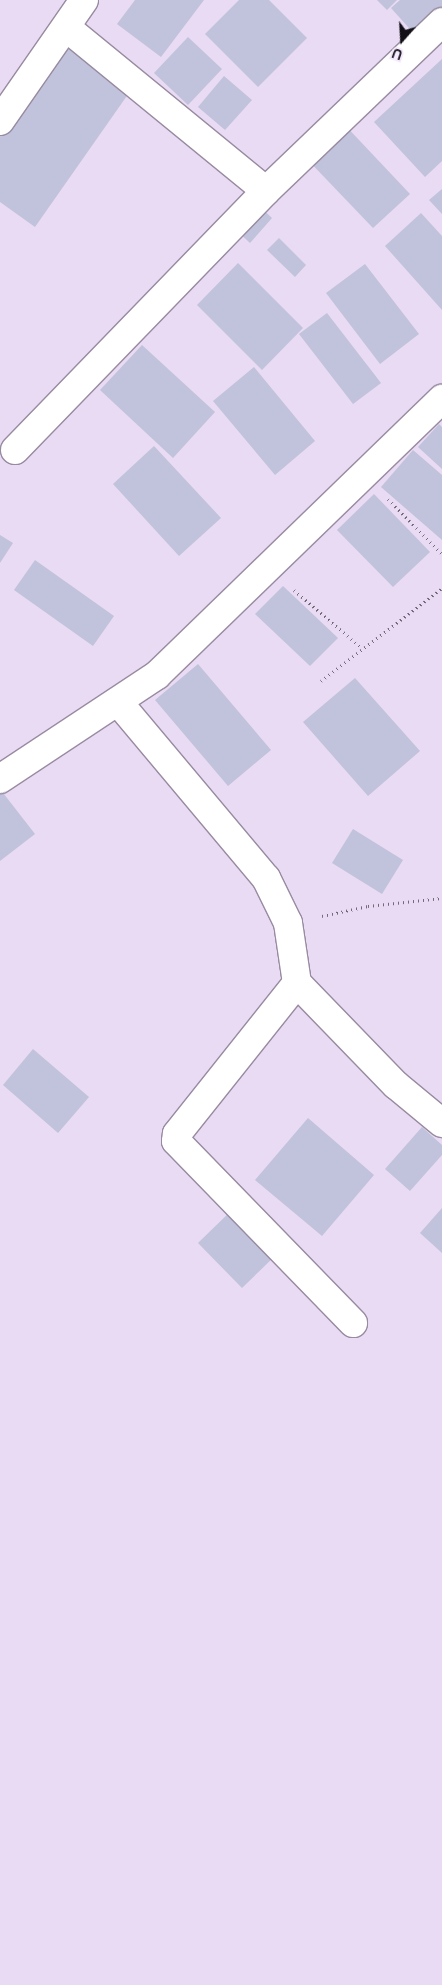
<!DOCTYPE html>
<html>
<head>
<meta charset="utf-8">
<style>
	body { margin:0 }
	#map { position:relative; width:442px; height:1985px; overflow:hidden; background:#e9dbf3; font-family:Cabin,sans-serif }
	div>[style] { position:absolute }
	.building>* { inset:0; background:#c1c2db }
	.path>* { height:3px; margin-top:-1.5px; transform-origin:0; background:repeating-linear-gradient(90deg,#736b7a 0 1px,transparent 0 5px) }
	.roads { filter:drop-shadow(1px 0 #988ba1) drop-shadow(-1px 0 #988ba1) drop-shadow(0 1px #988ba1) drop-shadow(0 -1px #988ba1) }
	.minor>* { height:28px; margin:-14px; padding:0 14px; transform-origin:14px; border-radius:14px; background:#fff }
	span { translate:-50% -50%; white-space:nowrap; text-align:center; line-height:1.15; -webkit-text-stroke:4.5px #f5eafd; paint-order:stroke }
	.north { position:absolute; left:377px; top:15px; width:50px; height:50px; -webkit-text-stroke:4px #f5eafd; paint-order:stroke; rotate:199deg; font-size:14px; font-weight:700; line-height:20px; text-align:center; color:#130f17 }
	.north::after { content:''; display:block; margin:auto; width:18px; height:22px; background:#130f17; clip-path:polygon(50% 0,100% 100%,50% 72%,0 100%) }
</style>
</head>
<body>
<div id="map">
	<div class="building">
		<i style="clip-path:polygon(135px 0,204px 0,161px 57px,117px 24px)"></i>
		<i style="clip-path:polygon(239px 0,269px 0,307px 38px,258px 87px,205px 34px)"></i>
		<i style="clip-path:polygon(377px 0,397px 0,387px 10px)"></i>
		<i style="clip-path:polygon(400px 0,442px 0,442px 15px,417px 37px,391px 8px)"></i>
		<i style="clip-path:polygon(188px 37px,222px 69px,188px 105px,154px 73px)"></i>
		<i style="clip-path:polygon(62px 42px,131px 90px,35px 227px,0 202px,0 130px)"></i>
		<i style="clip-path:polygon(442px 59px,442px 161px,425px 177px,374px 122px)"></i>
		<i style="clip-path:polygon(224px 76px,252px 100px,225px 130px,198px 107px)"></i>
		<i style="clip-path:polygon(342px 122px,410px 194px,373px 228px,305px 157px)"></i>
		<i style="clip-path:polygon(442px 189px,442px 214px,429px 200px)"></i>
		<i style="clip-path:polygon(259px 206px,272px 218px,250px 243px,236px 230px)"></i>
		<i style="clip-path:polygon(421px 213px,442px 236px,442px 310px,385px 246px)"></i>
		<i style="clip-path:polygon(279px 238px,306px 265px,295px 277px,267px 250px)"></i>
		<i style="clip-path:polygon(238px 263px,303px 328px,262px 370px,197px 305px)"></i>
		<i style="clip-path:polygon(365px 264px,419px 334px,380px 364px,326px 293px)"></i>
		<i style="clip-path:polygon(327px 313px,381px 383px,353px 404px,299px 334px)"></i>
		<i style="clip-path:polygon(142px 345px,215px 412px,173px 458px,100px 390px)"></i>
		<i style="clip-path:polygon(254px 367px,315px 441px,275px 475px,213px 401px)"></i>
		<i style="clip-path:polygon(439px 424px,442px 427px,442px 469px,418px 447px)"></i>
		<i style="clip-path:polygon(154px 446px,221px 518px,179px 556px,113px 484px)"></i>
		<i style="clip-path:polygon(413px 450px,442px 475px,442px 540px,381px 487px)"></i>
		<i style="clip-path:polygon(374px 494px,430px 552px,393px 587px,337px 530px)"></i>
		<i style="clip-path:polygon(0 535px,13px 543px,0 563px)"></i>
		<i style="clip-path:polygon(35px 560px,114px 616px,93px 646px,14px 590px)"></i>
		<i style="clip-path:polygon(283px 586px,338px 638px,310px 666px,255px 614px)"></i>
		<i style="clip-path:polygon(198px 664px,271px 750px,228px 786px,155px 700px)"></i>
		<i style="clip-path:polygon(355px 678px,420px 751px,368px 796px,303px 722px)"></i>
		<i style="clip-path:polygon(0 789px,35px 834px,0 861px)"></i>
		<i style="clip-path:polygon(353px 829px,403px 860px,382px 894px,332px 863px)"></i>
		<i style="clip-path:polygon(33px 1049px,89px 1097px,58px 1133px,3px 1085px)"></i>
		<i style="clip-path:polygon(308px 1118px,374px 1175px,322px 1236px,255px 1180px)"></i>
		<i style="clip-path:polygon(422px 1127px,442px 1145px,442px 1155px,410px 1191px,385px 1169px)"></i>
		<i style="clip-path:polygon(234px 1208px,278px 1253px,242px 1288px,198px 1243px)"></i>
		<i style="clip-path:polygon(442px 1208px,442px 1253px,420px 1233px)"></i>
	</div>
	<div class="path">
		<i style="left:388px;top:499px;width:77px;rotate:45.5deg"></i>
		<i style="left:294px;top:590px;width:89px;rotate:40.5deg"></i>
		<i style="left:321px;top:681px;width:153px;rotate:-37.5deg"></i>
		<i style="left:322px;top:916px;width:47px;rotate:-12.3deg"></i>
		<i style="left:368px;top:906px;width:74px;rotate:-6.2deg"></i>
	</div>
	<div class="roads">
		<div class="minor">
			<i style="left:67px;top:28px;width:257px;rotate:39.3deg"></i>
			<i style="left:0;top:121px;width:147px;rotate:-55.2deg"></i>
			<i style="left:15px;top:450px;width:361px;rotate:-45.9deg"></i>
			<i style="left:266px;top:191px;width:244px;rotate:-43.8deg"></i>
			<i style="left:119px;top:703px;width:229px;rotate:50deg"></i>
			<i style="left:266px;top:878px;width:50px;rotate:63.9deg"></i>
			<i style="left:288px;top:923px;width:61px;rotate:81.5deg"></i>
			<i style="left:297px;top:983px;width:142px;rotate:45.9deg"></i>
			<i style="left:396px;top:1085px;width:60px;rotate:39.6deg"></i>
			<i style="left:0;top:779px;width:188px;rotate:-33.5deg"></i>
			<i style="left:157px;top:675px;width:397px;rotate:-44.1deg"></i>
			<i style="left:297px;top:983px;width:193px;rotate:128.5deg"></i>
			<i style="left:177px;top:1134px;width:7px;rotate:98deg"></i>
			<i style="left:176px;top:1141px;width:254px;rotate:45.8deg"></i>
		</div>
	</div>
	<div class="north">U</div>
</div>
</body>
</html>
